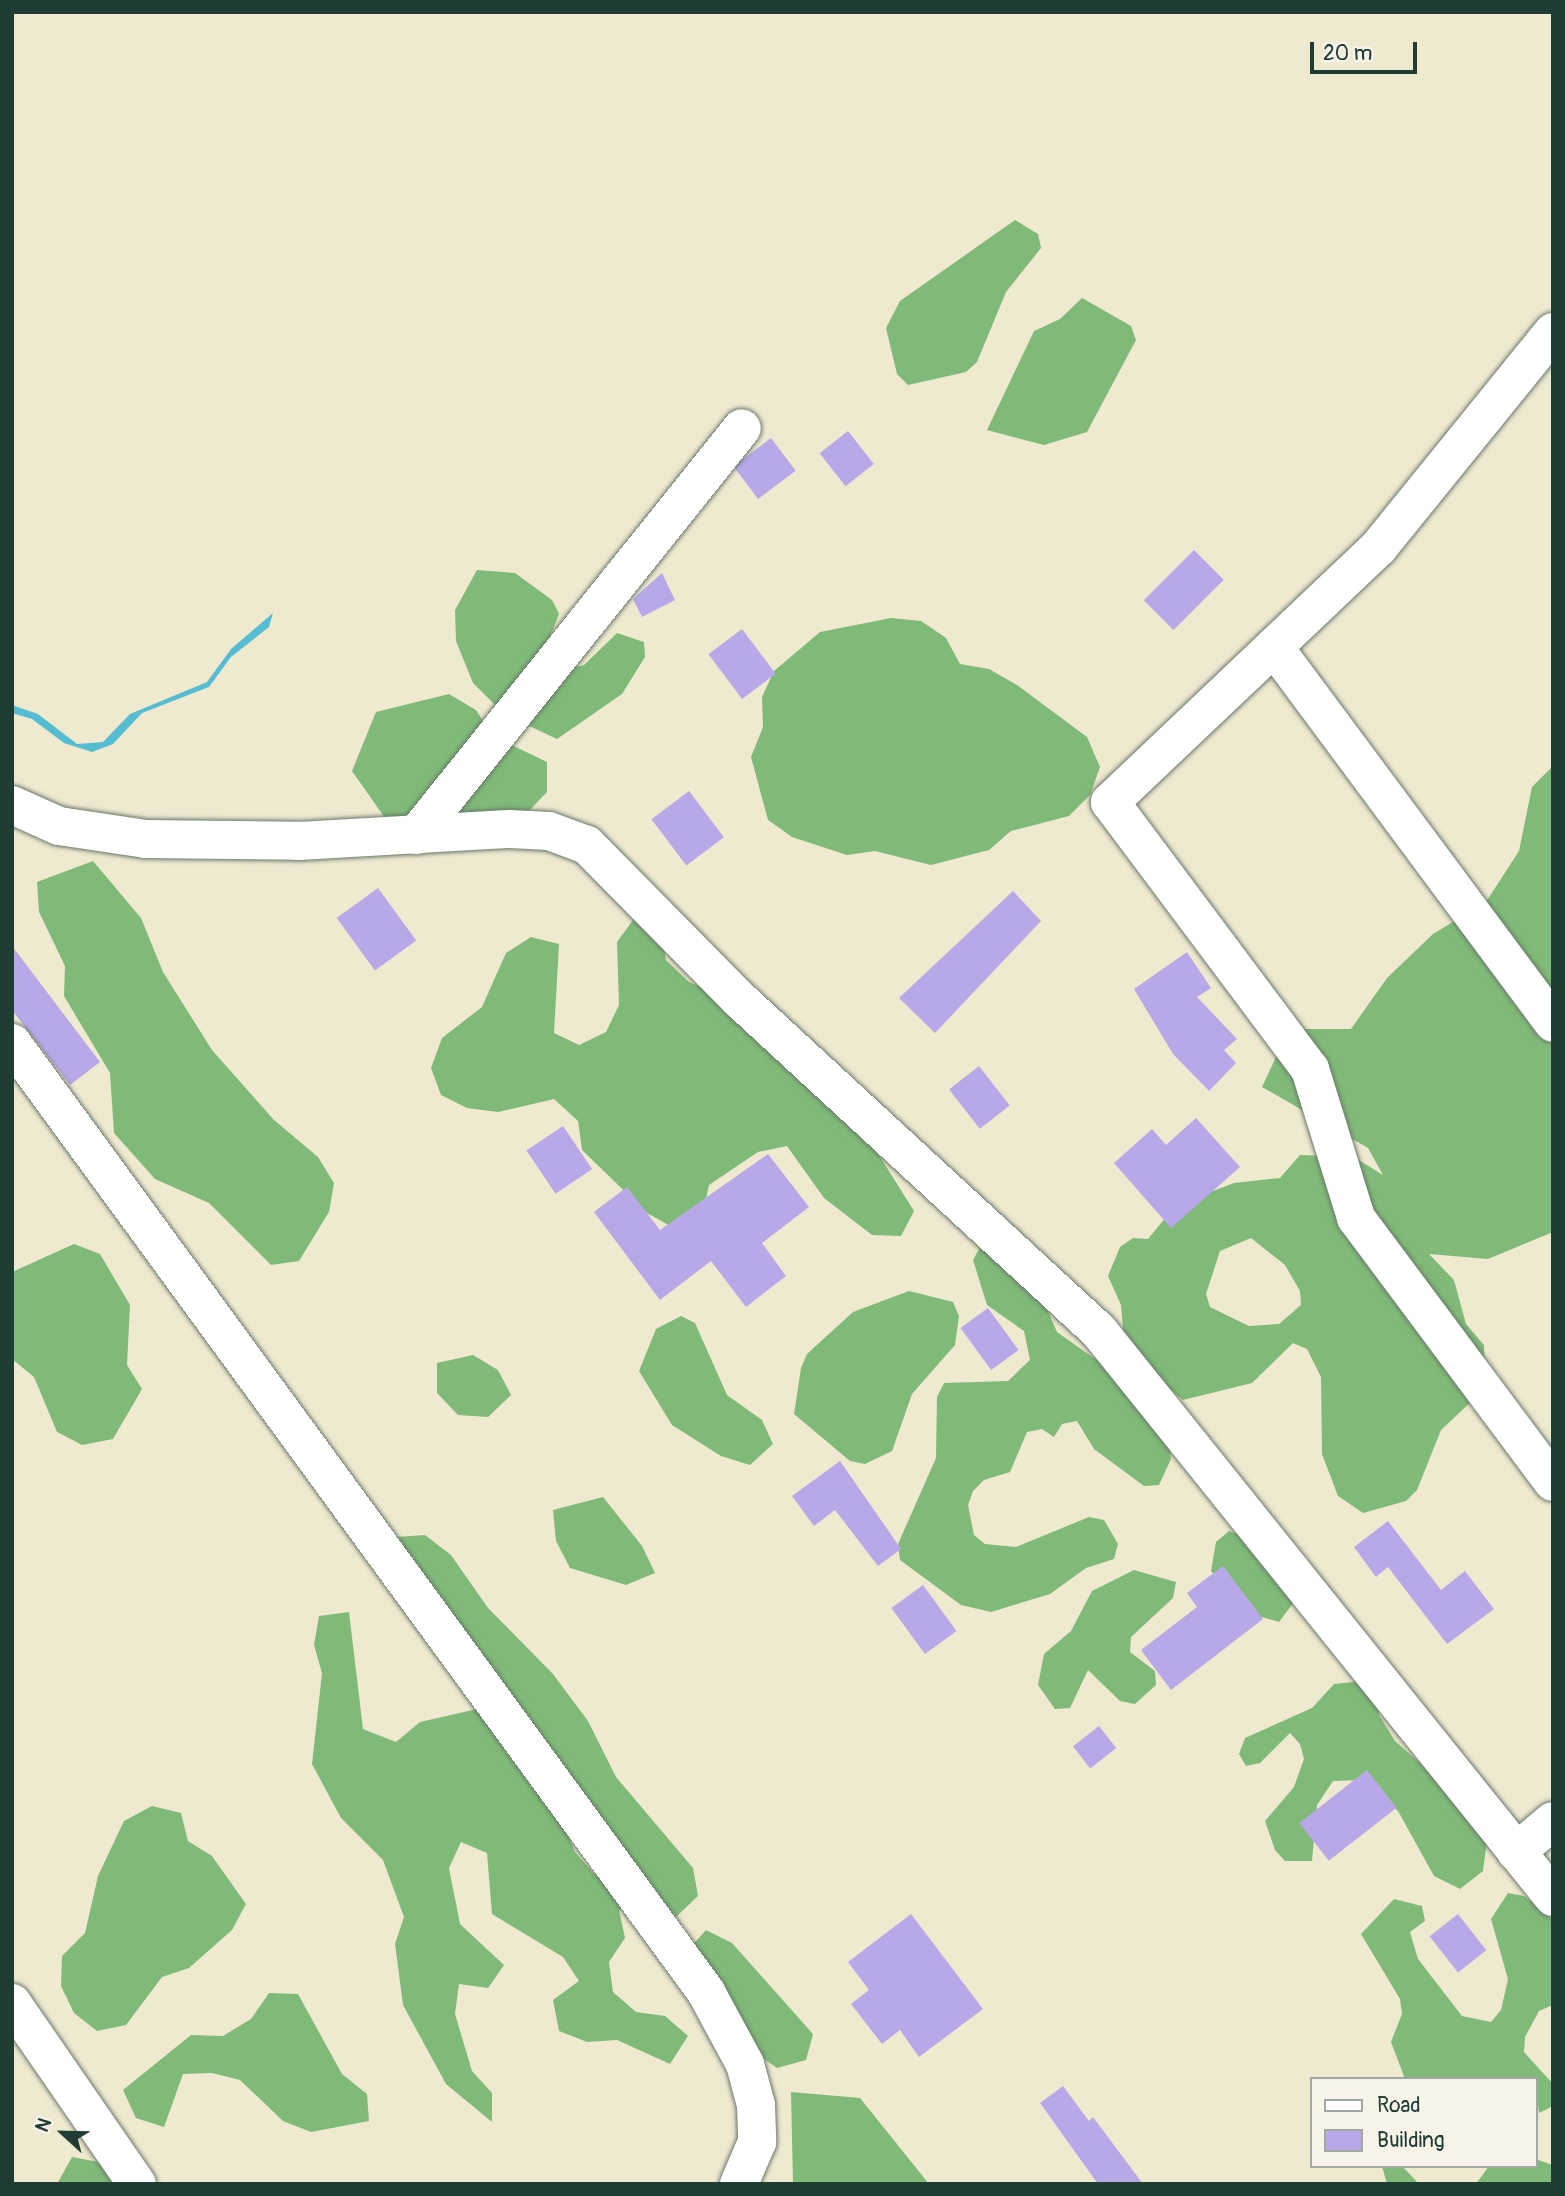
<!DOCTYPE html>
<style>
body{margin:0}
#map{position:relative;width:1565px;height:2196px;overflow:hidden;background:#efe9d0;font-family:Pangolin,sans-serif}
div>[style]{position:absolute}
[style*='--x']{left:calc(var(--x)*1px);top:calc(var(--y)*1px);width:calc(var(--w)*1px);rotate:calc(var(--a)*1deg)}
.forest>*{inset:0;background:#80ba78}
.water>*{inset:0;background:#55bcd2}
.building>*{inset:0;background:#b9a8e7;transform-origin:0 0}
.roads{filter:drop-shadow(0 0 2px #68796b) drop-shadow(0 0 2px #68796b)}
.minor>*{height:38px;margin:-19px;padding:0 19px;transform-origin:19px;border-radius:19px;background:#fff}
span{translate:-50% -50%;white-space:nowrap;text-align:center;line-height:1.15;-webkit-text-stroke:6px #f7f3e8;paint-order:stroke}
.frame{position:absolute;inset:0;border:14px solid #1f3d34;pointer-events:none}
.legend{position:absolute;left:1310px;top:2077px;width:228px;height:91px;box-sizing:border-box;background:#f7f3e8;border:2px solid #a1aaa0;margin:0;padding:9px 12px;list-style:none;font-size:21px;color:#1f3d34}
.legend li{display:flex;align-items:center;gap:14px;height:35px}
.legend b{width:35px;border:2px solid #a1aaa0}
.north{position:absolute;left:28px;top:2098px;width:70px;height:70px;-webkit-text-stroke:5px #f7f3e8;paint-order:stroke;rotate:292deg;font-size:19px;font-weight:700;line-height:28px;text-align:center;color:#1f3d34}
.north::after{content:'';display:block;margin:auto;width:24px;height:32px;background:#1f3d34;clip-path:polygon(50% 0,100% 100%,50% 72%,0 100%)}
.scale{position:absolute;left:1310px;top:42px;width:107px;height:32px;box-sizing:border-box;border:4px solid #1f3d34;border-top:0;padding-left:9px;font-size:21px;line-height:24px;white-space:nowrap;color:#1f3d34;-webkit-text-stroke:5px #f7f3e8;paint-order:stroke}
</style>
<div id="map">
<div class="forest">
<div style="clip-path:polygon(1015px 220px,1038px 234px,1041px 248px,1006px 292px,977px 362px,966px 372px,908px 385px,897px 374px,886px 328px,900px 301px)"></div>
<div style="clip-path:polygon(1082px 298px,1131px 326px,1136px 340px,1087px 432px,1044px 445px,987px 430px,1034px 331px,1060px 319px)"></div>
<div style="clip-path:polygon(477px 570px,515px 573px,552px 600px,559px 614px,548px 642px,569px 669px,584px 665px,617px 633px,644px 642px,645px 657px,622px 694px,557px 739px,504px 714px,473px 683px,456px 641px,455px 610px)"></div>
<div style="clip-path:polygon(891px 618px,921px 621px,946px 638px,960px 664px,989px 669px,1017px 685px,1087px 737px,1100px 767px,1090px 795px,1069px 816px,1011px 831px,989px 850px,931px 865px,875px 851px,847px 855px,792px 837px,768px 820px,751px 757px,763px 727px,762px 697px,774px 671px,820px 632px)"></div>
<div style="clip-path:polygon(449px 694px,476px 710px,493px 736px,547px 762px,547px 792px,527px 813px,385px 818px,352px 771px,376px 712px)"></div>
<div style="clip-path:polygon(evenodd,1553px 766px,1553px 1232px,1488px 1259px,1429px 1254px,1454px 1280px,1466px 1324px,1484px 1345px,1485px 1375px,1473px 1400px,1441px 1430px,1417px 1490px,1406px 1501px,1363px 1513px,1338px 1496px,1322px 1454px,1321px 1377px,1307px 1349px,1293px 1343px,1252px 1383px,1183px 1400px,1125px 1351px,1121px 1305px,1108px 1276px,1120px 1247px,1133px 1238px,1148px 1239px,1176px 1205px,1234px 1183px,1280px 1178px,1300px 1155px,1354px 1157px,1383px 1175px,1368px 1148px,1262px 1087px,1289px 1029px,1351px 1029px,1387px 978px,1433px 934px,1486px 902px,1519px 851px,1532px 787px,1553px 766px,1251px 1238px,1285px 1265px,1300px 1291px,1301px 1305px,1279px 1324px,1249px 1326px,1210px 1307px,1206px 1294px,1220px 1251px,1251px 1238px)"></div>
<div style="clip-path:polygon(93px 861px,141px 918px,163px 972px,212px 1050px,274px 1120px,318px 1157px,334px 1183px,329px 1212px,299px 1261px,271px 1265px,209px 1203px,155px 1179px,114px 1133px,110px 1073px,64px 996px,65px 966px,39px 912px,37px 882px)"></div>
<div style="clip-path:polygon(636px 916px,661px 931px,666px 960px,689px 982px,715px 993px,850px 1109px,914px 1211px,901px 1236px,872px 1235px,824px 1198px,787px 1146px,758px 1152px,709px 1185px,697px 1241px,647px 1213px,582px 1150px,578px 1121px,554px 1099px,498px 1112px,467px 1108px,441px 1095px,431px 1068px,442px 1038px,482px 1007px,506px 953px,531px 937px,559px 944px,554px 1033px,579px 1045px,606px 1032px,619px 1005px,617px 942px)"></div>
<div style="clip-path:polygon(74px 1244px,100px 1254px,130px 1305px,127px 1365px,142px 1389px,113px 1439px,82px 1445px,57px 1432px,34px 1377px,12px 1359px,12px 1272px)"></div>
<div style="clip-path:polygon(982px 1244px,1045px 1304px,1057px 1332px,1105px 1366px,1168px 1428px,1171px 1459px,1159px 1485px,1144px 1486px,1094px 1449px,1077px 1421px,1062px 1424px,1054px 1437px,1042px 1429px,1027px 1432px,1010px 1472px,984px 1480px,973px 1491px,968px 1505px,974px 1535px,985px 1544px,1016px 1547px,1089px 1517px,1104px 1520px,1118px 1544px,1114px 1559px,1086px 1568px,1050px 1594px,991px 1612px,961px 1605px,900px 1560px,898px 1544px,936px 1458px,937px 1397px,944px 1383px,1008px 1381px,1030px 1360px,1024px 1331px,987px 1305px,973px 1260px)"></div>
<div style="clip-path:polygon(909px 1291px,953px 1302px,959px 1316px,955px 1345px,912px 1394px,892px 1451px,865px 1464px,850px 1461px,794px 1414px,801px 1368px,807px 1354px,853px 1312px)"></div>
<div style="clip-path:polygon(681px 1316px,695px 1323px,727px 1395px,762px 1420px,773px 1444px,750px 1465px,721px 1456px,672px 1425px,639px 1371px,656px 1329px)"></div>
<div style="clip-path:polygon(473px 1355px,498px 1370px,511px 1395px,488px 1417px,458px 1415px,437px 1393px,437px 1363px)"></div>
<div style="clip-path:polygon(603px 1497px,642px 1546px,655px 1573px,626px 1585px,570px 1568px,556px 1541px,553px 1510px)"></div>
<div style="clip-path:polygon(1229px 1531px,1257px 1541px,1297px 1598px,1279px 1622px,1252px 1614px,1211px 1571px,1216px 1542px)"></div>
<div style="clip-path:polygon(425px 1535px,451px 1555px,488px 1608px,553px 1674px,588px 1721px,616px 1777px,693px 1868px,698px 1896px,677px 1916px,619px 1910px,625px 1938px,609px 1962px,613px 1992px,636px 2012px,665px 2016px,688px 2036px,670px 2064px,617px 2040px,587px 2042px,559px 2031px,553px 2000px,579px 1981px,563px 1957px,492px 1914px,487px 1853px,461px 1842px,449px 1868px,460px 1924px,504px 1965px,488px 1988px,459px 1984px,455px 2014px,472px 2071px,492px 2093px,492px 2122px,446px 2084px,403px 2005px,395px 1944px,404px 1917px,383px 1860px,341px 1818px,312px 1764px,322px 1673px,314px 1645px,319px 1616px,349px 1612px,363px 1729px,396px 1742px,420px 1722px,477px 1709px,553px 1799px,575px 1852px,595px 1875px,623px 1871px,396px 1537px)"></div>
<div style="clip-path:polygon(1134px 1570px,1176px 1582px,1173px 1598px,1131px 1637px,1130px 1652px,1155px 1671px,1156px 1685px,1135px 1704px,1120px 1701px,1088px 1670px,1070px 1708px,1055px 1709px,1038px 1685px,1044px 1654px,1071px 1631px,1092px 1591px)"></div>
<div style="clip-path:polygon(1363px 1681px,1378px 1686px,1379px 1715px,1395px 1741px,1440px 1781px,1487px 1841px,1483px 1871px,1460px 1889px,1434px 1876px,1398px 1811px,1363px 1780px,1333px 1781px,1317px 1805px,1312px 1861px,1285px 1861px,1275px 1850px,1265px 1821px,1294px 1787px,1304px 1759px,1300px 1744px,1290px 1733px,1260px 1763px,1246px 1766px,1239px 1754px,1245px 1738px,1312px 1708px,1334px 1684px)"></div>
<div style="clip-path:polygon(152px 1806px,181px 1813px,188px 1841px,212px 1856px,246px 1904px,232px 1930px,189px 1968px,162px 1977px,126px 2025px,97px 2031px,74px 2013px,61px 1986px,62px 1956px,85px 1933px,98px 1876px,124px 1821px)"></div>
<div style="clip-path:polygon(1508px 1893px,1524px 1896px,1553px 1920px,1553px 2005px,1539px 2011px,1525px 2037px,1524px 2052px,1553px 2084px,1553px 2106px,1539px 2113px,1535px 2079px,1405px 2079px,1391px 2042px,1402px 2014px,1400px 1999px,1361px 1934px,1394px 1899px,1422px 1906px,1425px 1921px,1410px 1932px,1418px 1959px,1462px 2016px,1491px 2022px,1501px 2010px,1508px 1979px,1491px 1919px)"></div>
<div style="clip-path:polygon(706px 1930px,732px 1943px,813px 2034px,806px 2060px,777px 2068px,753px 2051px,689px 1949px)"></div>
<div style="clip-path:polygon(269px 1993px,298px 1994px,342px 2074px,367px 2094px,369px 2121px,311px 2132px,283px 2121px,240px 2080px,212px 2073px,183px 2074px,164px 2127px,136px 2118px,123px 2090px,191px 2035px,223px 2036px,251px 2019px)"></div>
<div style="clip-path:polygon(791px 2092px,860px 2098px,929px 2184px,793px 2184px)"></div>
<div style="clip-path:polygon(72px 2157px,130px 2168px,159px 2184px,57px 2184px)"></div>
<div style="clip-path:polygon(1535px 2159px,1553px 2165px,1553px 2184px,1476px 2184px,1489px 2166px,1535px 2166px)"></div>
<div style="clip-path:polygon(1382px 2166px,1402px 2166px,1419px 2184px,1387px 2184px)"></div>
</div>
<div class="water">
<div style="clip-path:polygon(273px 613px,269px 627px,231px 657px,209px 687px,142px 713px,113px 744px,92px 752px,64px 743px,32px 719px,12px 713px,12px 705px,38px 714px,77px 744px,103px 742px,130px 714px,207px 682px,231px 649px)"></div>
</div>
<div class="building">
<div style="left:848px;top:431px;width:42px;height:36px;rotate:52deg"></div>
<div style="left:771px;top:438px;width:41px;height:47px;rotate:53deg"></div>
<div style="left:1194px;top:550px;width:42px;height:71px;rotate:45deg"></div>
<div style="clip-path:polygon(662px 573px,675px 600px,642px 617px,633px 599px)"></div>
<div style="left:742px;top:629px;width:56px;height:42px;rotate:53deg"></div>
<div style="left:689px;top:791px;width:58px;height:47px;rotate:53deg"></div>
<div style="left:378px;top:888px;width:65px;height:51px;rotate:54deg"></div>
<div style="clip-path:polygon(1013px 891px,1041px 921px,935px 1033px,899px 998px)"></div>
<div style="clip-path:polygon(12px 946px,100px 1062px,70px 1085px,12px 1010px)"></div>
<div style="clip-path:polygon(1187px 952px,1211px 988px,1197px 997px,1237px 1039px,1224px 1050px,1236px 1063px,1209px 1091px,1173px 1054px,1134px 989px)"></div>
<div style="left:979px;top:1066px;width:50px;height:38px;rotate:52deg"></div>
<div style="clip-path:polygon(1196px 1118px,1240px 1167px,1171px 1228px,1114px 1163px,1152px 1129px,1166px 1145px)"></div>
<div style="left:563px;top:1126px;width:52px;height:44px;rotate:56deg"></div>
<div style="clip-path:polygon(768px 1154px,809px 1207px,762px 1243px,786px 1276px,746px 1307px,711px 1261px,660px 1300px,594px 1212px,627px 1187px,660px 1230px)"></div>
<div style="left:988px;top:1308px;width:52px;height:34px;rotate:54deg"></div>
<div style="clip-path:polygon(840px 1461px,901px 1549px,878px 1566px,835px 1510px,814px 1526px,792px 1496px)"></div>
<div style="clip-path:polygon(1388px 1521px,1441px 1590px,1465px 1571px,1494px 1609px,1447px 1644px,1388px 1567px,1376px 1577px,1354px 1547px)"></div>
<div style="clip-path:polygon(1223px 1566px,1263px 1619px,1171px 1690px,1141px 1650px,1197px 1607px,1187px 1593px)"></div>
<div style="left:923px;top:1585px;width:57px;height:39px;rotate:54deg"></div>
<div style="left:1099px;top:1726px;width:28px;height:33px;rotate:52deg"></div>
<div style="left:1367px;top:1770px;width:48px;height:86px;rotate:52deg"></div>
<div style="clip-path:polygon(911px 1914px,983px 2009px,919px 2057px,900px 2030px,882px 2044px,851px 2004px,869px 1990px,848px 1962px)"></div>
<div style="left:1458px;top:1914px;width:46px;height:36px;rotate:52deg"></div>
<div style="clip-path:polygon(1063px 2086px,1089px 2121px,1093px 2117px,1143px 2184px,1098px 2184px,1040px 2103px)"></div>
</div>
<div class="roads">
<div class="minor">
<div style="--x:1553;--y:332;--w:277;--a:129"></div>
<div style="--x:1379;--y:547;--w:371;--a:136.5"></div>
<div style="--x:1110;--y:802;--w:334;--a:53.2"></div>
<div style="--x:1310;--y:1069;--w:156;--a:72.8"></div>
<div style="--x:1356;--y:1218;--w:329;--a:53.3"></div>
<div style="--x:1274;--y:647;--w:468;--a:53.4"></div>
<div style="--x:12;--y:805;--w:51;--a:24.1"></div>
<div style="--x:59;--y:826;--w:88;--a:8.5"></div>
<div style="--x:146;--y:839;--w:153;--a:0.7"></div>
<div style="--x:299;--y:841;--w:211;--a:-3.3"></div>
<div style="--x:510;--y:829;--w:39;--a:3"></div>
<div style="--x:549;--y:831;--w:40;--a:20.2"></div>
<div style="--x:587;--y:845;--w:218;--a:45.4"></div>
<div style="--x:740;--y:1000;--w:487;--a:42.7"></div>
<div style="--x:1098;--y:1330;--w:727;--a:51.25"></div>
<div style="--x:416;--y:835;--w:521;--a:-51.31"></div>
<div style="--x:12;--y:1043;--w:1176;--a:53.82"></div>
<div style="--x:706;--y:1992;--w:82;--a:61.6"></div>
<div style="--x:745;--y:2064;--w:42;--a:75"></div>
<div style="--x:756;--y:2105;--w:37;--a:88"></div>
<div style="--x:757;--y:2142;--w:46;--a:113.2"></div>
<div style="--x:1516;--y:1852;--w:48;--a:-40"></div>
<div style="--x:12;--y:2003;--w:220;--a:55.4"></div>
</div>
</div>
<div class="frame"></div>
<ul class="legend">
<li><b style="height:9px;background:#fff"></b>Road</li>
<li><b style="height:19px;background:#b9a8e7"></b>Building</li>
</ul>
<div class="north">N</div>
<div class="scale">20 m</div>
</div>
